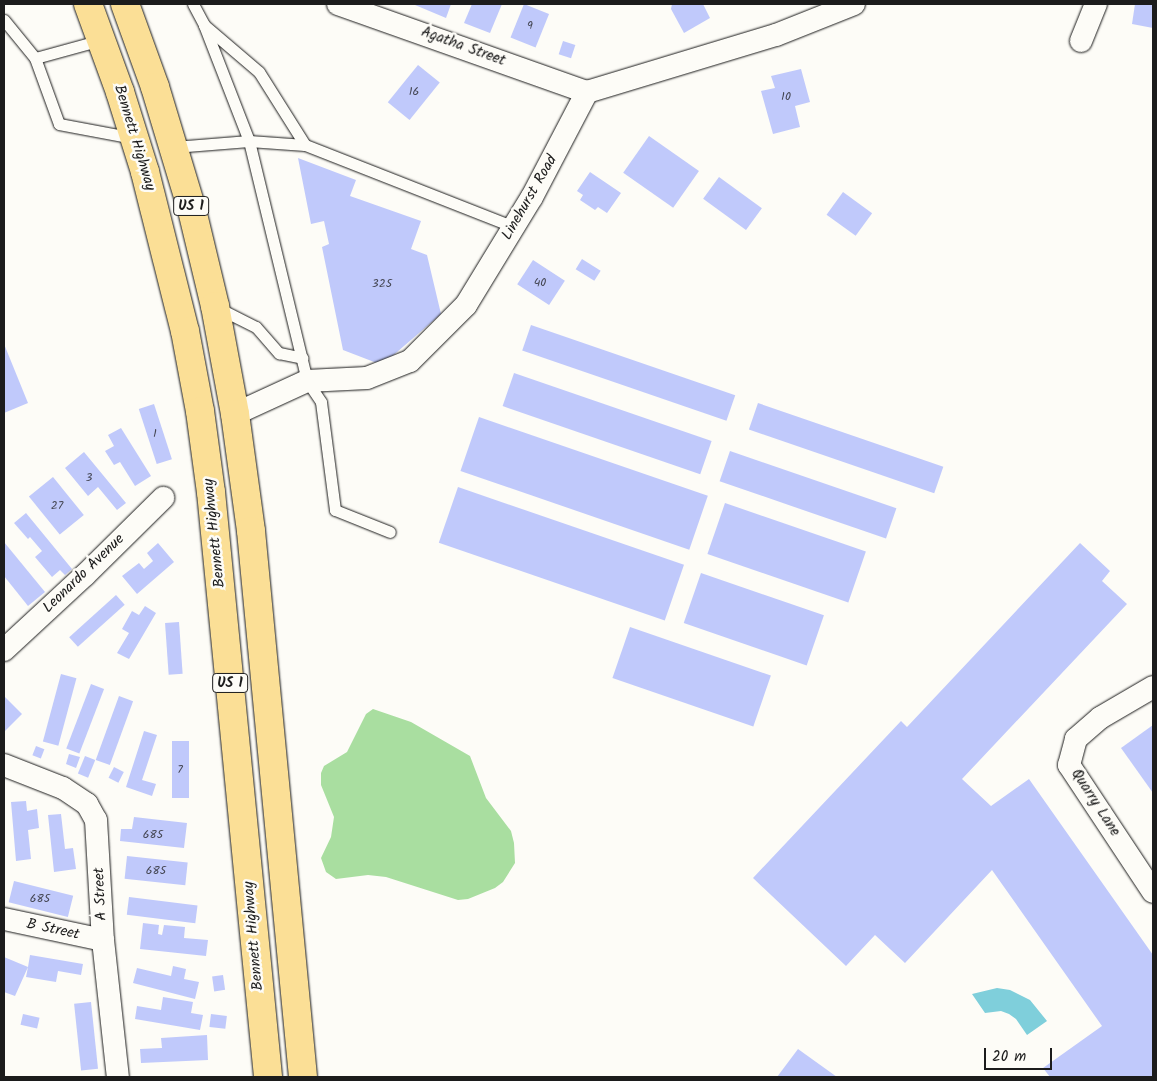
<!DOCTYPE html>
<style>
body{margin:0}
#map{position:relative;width:1157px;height:1081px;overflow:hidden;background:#fdfcf7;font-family:Kalam,sans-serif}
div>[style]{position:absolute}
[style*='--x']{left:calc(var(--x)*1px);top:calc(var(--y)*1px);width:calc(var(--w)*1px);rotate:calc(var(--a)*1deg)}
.green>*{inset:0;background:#a9dea0}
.water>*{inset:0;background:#7fcfdb}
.building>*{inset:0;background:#c0c9fb;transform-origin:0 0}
.roads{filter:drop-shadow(0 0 1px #1c1c1c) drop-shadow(0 0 1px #1c1c1c)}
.service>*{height:11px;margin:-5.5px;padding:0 5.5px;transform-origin:5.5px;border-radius:5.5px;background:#fdfcf7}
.minor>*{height:22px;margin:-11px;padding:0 11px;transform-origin:11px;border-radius:11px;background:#fdfcf7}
.trunk>*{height:28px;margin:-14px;padding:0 14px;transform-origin:14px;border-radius:14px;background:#fbdf96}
.motorway>*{height:28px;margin:-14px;padding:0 14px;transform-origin:14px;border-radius:14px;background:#fbdf96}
span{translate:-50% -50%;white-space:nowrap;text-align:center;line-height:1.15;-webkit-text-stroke:5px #fdfcf7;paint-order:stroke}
.number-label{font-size:12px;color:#454754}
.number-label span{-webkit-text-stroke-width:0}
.shield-label span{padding:1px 4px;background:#fdfcf7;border:1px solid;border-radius:4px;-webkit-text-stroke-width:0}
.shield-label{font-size:14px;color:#1c1c1c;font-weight:700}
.street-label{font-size:15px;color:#1c1c1c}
.frame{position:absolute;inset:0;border:5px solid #1c1c1c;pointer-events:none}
.scale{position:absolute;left:984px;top:1048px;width:68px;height:22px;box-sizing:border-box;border:2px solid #1c1c1c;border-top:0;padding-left:6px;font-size:15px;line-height:18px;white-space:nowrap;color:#1c1c1c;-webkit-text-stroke:4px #fdfcf7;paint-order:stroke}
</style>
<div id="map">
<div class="green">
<div style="clip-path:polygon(373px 709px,411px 722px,470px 756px,486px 798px,511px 831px,514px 843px,515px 863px,503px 882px,495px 888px,468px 899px,458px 900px,386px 877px,368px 875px,336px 879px,326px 872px,321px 858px,331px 837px,334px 817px,321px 785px,321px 773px,324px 766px,347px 752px,366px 714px)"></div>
</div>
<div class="water">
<div style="clip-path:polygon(997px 988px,1010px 990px,1030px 1000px,1047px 1021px,1027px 1035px,1016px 1019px,1009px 1014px,1001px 1011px,985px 1013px,972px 994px)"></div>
</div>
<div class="building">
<div style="clip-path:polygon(415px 4px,451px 4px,446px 18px,415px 5px)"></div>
<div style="clip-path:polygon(472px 4px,502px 4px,490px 33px,464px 23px)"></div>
<div style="left:524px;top:4px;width:27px;height:36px;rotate:22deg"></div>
<div style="clip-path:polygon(672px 4px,703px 4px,710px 18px,684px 33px,671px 9px)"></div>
<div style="clip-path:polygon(1135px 4px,1153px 4px,1153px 28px,1132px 24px)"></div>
<div style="left:563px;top:41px;width:13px;height:14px;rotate:18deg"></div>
<div style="left:418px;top:65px;width:28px;height:48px;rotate:39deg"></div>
<div style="clip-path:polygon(801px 69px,810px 102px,795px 106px,800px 127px,773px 134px,761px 91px,775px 88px,771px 76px)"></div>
<div style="left:649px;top:136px;width:61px;height:45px;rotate:35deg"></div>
<div style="clip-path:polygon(298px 158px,356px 180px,350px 196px,421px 221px,411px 249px,427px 255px,441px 314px,382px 365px,343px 350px,322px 247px,329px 244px,324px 221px,311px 224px)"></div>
<div style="clip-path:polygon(590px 172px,621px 193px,607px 213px,598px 207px,595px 210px,580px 200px,583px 195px,577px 191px)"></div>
<div style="left:719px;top:177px;width:53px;height:27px;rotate:36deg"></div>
<div style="left:843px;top:192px;width:36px;height:28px;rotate:36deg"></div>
<div style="left:582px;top:259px;width:22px;height:12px;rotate:32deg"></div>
<div style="left:533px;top:260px;width:38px;height:29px;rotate:33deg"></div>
<div style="left:531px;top:325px;width:216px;height:27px;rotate:19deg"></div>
<div style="clip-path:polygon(4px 344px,28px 403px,4px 413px)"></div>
<div style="left:514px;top:373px;width:209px;height:35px;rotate:19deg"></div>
<div style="left:758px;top:403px;width:196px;height:28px;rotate:19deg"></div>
<div style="left:154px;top:404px;width:58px;height:16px;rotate:72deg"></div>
<div style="left:479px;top:417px;width:242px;height:57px;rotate:19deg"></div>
<div style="clip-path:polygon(121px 428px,151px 476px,135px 486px,120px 462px,114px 465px,105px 451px,114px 446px,108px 435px)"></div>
<div style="left:730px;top:451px;width:176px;height:32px;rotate:19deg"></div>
<div style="clip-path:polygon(84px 452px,126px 503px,117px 510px,98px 487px,88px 496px,65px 468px)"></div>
<div style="left:53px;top:477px;width:49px;height:31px;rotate:51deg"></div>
<div style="left:458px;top:487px;width:239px;height:59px;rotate:19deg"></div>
<div style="left:725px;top:503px;width:149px;height:54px;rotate:19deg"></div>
<div style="clip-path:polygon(26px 513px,72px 569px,65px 575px,60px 570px,52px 577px,35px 557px,42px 551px,30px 537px,28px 539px,14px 523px)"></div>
<div style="clip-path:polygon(4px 542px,45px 592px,28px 606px,4px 576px)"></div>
<div style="clip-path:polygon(158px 543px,174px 562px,137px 594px,122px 576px,139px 563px,144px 569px,153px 561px,147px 553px)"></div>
<div style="clip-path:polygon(1080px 543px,1110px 571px,1102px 581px,1127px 604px,962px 779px,991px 806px,1029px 779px,1153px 955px,1153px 1077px,1050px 1077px,1043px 1068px,1102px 1026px,992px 870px,905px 963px,875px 935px,846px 966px,753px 878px,901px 721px,907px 727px)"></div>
<div style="left:701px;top:573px;width:130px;height:53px;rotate:19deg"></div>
<div style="left:116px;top:595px;width:13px;height:63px;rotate:48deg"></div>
<div style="clip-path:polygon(145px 606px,156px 613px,129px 659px,117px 653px,129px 633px,122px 629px,132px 611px,139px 615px)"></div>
<div style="left:179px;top:622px;width:52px;height:14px;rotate:86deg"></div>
<div style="left:630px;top:627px;width:149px;height:54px;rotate:19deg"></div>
<div style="left:61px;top:674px;width:16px;height:70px;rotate:15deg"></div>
<div style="left:91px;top:684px;width:14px;height:69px;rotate:21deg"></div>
<div style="clip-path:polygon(4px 696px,22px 714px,4px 732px)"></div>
<div style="left:119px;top:696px;width:15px;height:68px;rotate:20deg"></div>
<div style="clip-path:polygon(1153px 725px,1153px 793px,1121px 748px)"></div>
<div style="clip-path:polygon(144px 731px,157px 735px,142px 780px,156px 784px,152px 796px,126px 787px)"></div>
<div style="left:172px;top:741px;width:17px;height:57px"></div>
<div style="left:36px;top:746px;width:9px;height:10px;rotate:21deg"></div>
<div style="clip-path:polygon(69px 754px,80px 757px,76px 768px,66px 764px)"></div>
<div style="left:85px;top:756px;width:11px;height:19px;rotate:22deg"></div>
<div style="left:114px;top:767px;width:11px;height:12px;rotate:27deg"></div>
<div style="clip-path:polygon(26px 801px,27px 811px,37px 809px,39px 828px,28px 830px,31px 859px,16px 861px,11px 802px)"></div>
<div style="clip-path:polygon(61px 814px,65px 849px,73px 848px,76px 869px,54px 872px,48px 815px)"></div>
<div style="clip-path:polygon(134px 817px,187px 823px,184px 848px,120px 841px,121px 829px,132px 829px)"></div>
<div style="left:127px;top:856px;width:61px;height:23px;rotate:6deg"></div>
<div style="left:14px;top:881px;width:61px;height:22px;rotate:14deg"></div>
<div style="left:129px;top:897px;width:69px;height:18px;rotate:7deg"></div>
<div style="clip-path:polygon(143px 923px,159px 925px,158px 934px,162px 935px,164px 925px,185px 927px,184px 938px,208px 940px,206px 956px,140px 949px)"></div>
<div style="clip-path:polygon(30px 955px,83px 964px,81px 975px,58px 971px,56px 982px,26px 977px,28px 967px,15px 996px,4px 992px,4px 957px,28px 967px)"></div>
<div style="clip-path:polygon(173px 966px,186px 969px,184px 979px,199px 982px,195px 999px,133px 983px,137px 968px,171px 976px)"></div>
<div style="left:223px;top:975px;width:15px;height:11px;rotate:82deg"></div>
<div style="clip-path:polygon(163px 997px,193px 1002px,191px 1013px,203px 1015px,200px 1030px,135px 1019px,137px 1006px,161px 1010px)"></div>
<div style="left:91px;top:1002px;width:67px;height:17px;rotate:84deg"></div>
<div style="left:23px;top:1014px;width:17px;height:11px;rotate:13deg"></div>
<div style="left:211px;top:1014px;width:16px;height:13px;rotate:7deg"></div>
<div style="clip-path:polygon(207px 1035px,208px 1060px,141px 1063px,140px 1049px,162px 1048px,161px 1038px)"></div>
<div style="clip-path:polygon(798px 1049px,837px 1077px,777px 1077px)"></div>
</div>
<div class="roads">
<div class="service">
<div style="--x:193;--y:4;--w:24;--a:62"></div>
<div style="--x:204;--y:25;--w:72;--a:40.5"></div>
<div style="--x:259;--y:72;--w:86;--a:57.8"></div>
<div style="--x:4;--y:20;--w:49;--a:50.8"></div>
<div style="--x:204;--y:25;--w:124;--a:68.8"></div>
<div style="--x:249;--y:141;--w:56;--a:4.1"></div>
<div style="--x:305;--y:145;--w:225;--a:21.4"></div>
<div style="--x:101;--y:40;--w:68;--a:164.7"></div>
<div style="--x:35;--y:58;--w:70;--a:70"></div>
<div style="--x:59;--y:124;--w:76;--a:10.6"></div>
<div style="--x:174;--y:147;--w:75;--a:-4.6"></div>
<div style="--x:249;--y:141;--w:247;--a:76.4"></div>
<div style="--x:307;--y:381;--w:25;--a:56"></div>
<div style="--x:321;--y:402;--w:109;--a:82.6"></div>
<div style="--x:335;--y:510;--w:59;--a:21.8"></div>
<div style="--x:218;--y:308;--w:42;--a:26.6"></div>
<div style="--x:256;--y:327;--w:35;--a:49"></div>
<div style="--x:279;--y:353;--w:24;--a:12"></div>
</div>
<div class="minor">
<div style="--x:338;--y:4;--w:264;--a:19.5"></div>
<div style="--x:1081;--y:41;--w:40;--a:-68"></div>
<div style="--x:235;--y:414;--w:79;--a:-24.6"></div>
<div style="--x:307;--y:381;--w:60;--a:-2.9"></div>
<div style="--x:367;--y:378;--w:46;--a:-21.6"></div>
<div style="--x:410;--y:361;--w:79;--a:-45"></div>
<div style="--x:466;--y:305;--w:127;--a:-58.6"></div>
<div style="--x:532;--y:197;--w:119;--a:-62.4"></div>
<div style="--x:587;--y:92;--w:197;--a:-16.8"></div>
<div style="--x:776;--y:35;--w:84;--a:-21.7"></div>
<div style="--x:4;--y:650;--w:110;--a:-42.8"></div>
<div style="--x:85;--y:575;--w:110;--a:-44.6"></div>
<div style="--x:1153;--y:687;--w:61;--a:149.7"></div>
<div style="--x:1100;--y:718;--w:32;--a:139"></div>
<div style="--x:1076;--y:739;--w:27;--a:105"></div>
<div style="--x:1069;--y:765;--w:152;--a:56.5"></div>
<div style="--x:4;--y:765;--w:63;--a:21.3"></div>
<div style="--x:63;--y:788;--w:29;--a:34"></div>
<div style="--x:87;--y:804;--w:18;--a:61"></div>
<div style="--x:96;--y:820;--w:120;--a:86.7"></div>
<div style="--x:103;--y:940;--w:138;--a:83.8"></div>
<div style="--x:4;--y:919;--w:101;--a:12"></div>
</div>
<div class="trunk">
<div style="--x:88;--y:4;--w:94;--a:70"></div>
<div style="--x:120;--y:92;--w:84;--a:72.6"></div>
<div style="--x:125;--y:4;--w:88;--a:70.1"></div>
<div style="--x:155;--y:87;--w:124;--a:73.2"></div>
<div style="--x:191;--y:206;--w:103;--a:76.5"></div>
<div style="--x:215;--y:306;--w:110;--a:79.5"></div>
</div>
<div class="motorway">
<div style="--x:145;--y:172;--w:164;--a:75.9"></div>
<div style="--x:185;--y:331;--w:81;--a:79.4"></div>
<div style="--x:200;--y:411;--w:82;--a:82.3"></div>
<div style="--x:211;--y:492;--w:588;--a:84.43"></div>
<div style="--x:235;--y:414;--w:118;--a:82.2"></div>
<div style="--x:251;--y:531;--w:548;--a:84.56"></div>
</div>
</div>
<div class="number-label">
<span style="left:530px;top:26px">9</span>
<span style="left:414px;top:92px">16</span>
<span style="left:786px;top:97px">10</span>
<span style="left:540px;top:283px">40</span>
<span style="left:382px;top:284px">325</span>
<span style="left:155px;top:434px">1</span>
<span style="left:89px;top:478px">3</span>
<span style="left:57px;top:506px">27</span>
<span style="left:180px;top:770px">7</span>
<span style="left:153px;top:835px">685</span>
<span style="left:156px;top:871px">685</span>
<span style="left:40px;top:899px">685</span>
</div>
<div class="shield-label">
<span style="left:191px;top:206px">US 1</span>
<span style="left:230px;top:683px">US 1</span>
</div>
<div class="street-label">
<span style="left:463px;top:47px;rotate:20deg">Agatha Street</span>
<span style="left:134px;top:138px;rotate:73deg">Bennett Highway</span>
<span style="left:530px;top:198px;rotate:-60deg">Linehurst Road</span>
<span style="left:215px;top:533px;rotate:-96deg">Bennett Highway</span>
<span style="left:84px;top:574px;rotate:-44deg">Leonardo Avenue</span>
<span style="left:1095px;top:803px;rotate:57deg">Quarry Lane</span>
<span style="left:101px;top:894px;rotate:-93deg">A Street</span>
<span style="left:53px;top:930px;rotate:12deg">B Street</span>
<span style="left:254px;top:936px;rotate:-95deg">Bennett Highway</span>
</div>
<div class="frame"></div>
<div class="scale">20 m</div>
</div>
